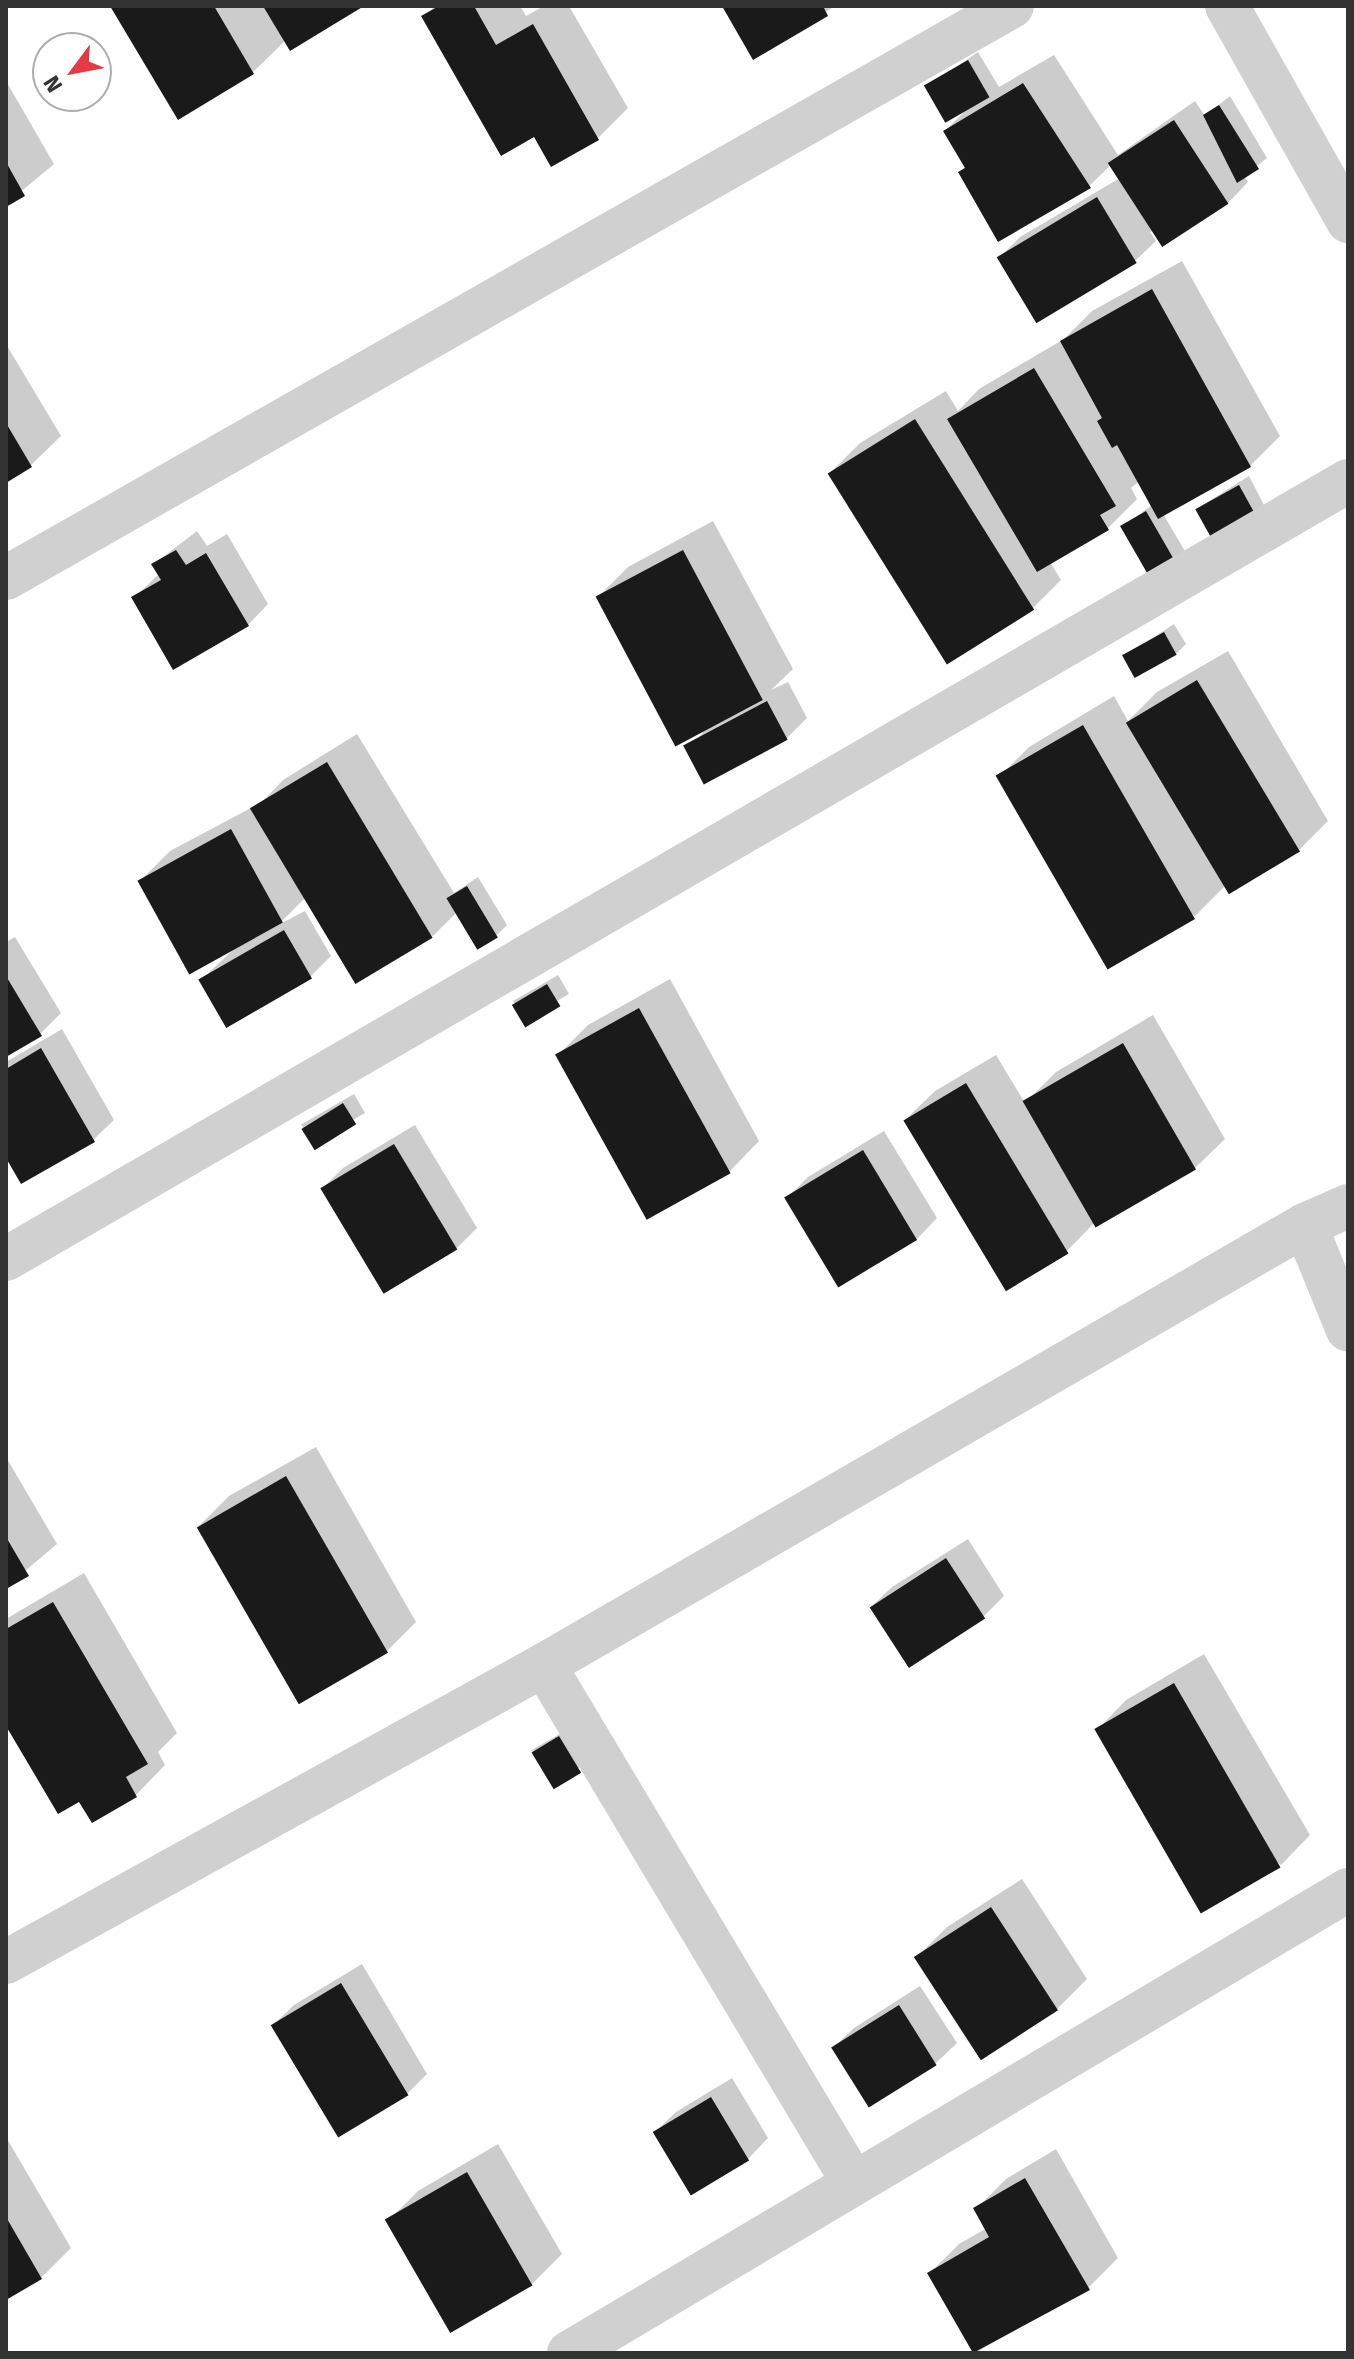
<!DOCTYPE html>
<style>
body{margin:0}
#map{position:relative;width:1354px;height:2359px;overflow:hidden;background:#fff;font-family:"Fira Sans",sans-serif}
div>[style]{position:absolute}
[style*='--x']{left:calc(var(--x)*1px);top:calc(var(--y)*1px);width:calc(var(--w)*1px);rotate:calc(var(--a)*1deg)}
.shadow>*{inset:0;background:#0003;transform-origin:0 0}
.building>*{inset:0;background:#1a1a1a;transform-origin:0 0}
.street>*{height:44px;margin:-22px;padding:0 22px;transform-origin:22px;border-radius:22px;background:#d0d0d0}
span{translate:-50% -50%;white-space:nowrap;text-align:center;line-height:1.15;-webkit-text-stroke:8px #fff;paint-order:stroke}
.frame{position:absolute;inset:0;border:8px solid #333;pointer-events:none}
.north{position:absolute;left:32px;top:32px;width:80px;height:80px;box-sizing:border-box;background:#fff;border:2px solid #adadad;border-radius:50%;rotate:238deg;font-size:22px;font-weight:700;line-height:32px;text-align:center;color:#333}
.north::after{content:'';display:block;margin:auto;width:28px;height:36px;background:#e63946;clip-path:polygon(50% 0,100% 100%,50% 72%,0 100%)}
</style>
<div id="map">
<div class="shadow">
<div style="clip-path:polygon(112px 6px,360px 6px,286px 40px,253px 72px,178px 117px)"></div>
<div style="clip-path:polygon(435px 6px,520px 6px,526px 16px,544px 6px,569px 6px,628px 108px,598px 138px,552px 164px,535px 134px,424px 17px)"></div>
<div style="clip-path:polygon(724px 6px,835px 6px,754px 57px)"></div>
<div style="clip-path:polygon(978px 52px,999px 87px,1054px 55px,1118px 155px,1195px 101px,1205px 116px,1230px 96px,1267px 158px,1244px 176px,1248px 182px,1228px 203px,1150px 232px,1156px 241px,1135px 261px,1000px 257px,1020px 237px,1120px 178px,1111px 165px,1089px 186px,960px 172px,966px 166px,945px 131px,966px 110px,927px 87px)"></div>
<div style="clip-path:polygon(6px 81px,54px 164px,6px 204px)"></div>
<div style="clip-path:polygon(1182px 261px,1280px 436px,1250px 466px,1163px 514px,1185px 551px,1175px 561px,1122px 527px,1152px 505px,1139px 481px,1131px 488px,1137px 499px,1107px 529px,1050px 562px,1061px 580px,1031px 610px,830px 473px,860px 443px,946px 391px,958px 411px,979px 389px,1064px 339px,1092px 311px)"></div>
<div style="clip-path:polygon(6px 344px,61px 436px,31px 465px,6px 480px)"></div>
<div style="clip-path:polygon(1249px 476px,1264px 505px,1254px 515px,1198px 508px)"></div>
<div style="clip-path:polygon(713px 521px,793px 669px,771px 690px,788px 682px,807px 718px,787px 738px,688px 748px,703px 733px,598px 597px,628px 567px)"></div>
<div style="clip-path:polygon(197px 531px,207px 546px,227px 534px,268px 604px,248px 625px,134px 598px,159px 574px,154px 564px)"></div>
<div style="clip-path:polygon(1174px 624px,1186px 644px,1176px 654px,1125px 656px)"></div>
<div style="clip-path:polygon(1228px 651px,1328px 821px,1298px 851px,1225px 886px,1195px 916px,999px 777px,1029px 747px,1114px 696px,1128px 721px,1157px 692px)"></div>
<div style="clip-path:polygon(357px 734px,454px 893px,478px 877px,507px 925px,497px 935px,457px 912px,433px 936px,306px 897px,278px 925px,305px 911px,331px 956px,311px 976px,200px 981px,236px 947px,140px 881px,170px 851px,262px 802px,283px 780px)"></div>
<div style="clip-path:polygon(15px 937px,61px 1013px,40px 1034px,6px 1055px,6px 942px)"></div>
<div style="left:558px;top:975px;width:22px;height:52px;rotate:60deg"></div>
<div style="clip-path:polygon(670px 979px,759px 1141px,730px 1171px,558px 1055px,588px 1025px)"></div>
<div style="clip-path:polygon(1153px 1015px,1225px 1139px,1195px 1168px,1096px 1221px,1066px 1252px,905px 1120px,935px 1091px,996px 1055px,1025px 1103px,1056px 1072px)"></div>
<div style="clip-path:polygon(62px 1029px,114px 1120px,93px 1140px,6px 1154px,6px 1062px)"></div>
<div style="left:354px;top:1094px;width:22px;height:61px;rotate:60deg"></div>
<div style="clip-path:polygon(415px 1125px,477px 1228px,456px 1249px,323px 1188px,343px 1168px)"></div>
<div style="clip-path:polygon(884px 1131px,937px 1218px,917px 1239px,787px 1198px,808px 1177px)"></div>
<div style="clip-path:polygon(316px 1447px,416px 1622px,386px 1652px,199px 1526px,229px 1496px)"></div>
<div style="clip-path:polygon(6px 1457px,57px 1544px,6px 1587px)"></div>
<div style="clip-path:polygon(968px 1539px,1004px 1596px,984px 1616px,871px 1607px,892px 1587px)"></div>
<div style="clip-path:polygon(84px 1573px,177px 1733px,158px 1752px,165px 1765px,136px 1795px,80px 1799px,6px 1722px,6px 1619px)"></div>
<div style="clip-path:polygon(1204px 1654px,1310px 1835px,1281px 1865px,1097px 1730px,1126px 1700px)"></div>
<div style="left:570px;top:1728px;width:39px;height:44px;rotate:60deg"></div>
<div style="clip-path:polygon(1022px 1879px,1087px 1979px,1057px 2009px,917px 1957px,947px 1927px)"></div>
<div style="clip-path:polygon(362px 1964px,427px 2074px,407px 2094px,338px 2134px,273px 2025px,294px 2005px)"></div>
<div style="clip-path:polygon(920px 1986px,957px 2043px,936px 2063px,869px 2106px,833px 2048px,854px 2028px)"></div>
<div style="clip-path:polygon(732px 2078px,768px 2138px,748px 2159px,655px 2132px,676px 2112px)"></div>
<div style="clip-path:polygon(6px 2137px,71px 2248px,41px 2278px,6px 2298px)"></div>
<div style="clip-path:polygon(498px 2144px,562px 2254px,532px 2284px,388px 2221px,418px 2191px)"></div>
<div style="clip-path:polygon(1056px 2149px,1118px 2258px,1088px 2288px,975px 2353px,929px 2274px,959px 2244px,987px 2228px,976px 2209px,1006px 2179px)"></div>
</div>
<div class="building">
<div style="clip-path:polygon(110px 6px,214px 6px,254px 74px,178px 120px)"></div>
<div style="clip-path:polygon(263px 6px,364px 6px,290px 51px)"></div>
<div style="clip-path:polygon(439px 6px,474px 6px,496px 45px,533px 24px,599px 140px,551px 167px,534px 137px,501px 156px,421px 16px)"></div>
<div style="clip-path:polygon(722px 6px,823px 6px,828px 16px,753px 60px)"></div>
<div style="left:968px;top:60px;width:43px;height:51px;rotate:60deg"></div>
<div style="clip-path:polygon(1023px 83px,1091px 188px,998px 242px,958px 172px,965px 168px,943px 131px)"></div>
<div style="clip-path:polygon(1219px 105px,1259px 169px,1237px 183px,1203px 115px)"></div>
<div style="left:1174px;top:120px;width:100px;height:79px;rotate:57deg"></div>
<div style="clip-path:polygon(6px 162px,25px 196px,6px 207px)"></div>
<div style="left:1097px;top:197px;width:77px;height:117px;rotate:59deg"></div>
<div style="clip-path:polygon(1152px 289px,1251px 467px,1158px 519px,1117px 445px,1112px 448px,1097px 421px,1102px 418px,1060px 341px)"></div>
<div style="clip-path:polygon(1034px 368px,1116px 506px,1100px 515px,1109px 530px,1037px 572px,947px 419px)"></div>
<div style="left:915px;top:419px;width:225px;height:103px;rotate:58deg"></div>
<div style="clip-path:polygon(6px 423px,32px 467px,6px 483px)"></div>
<div style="left:1239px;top:485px;width:35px;height:50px;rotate:61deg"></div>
<div style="left:1146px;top:511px;width:60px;height:30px;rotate:60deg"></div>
<div style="clip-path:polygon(176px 550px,186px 565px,206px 553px,249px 626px,173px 670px,131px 597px,161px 580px,151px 564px)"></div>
<div style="left:683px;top:550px;width:170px;height:99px;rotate:62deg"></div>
<div style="left:1164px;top:632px;width:26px;height:48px;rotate:61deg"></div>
<div style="left:1197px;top:680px;width:200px;height:83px;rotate:59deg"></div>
<div style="left:767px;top:701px;width:44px;height:95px;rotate:62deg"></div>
<div style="left:1083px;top:725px;width:224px;height:101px;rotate:60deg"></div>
<div style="left:327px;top:762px;width:205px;height:90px;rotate:59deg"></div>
<div style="left:231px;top:829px;width:107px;height:107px;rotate:61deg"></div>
<div style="left:467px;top:886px;width:60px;height:24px;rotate:59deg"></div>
<div style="left:284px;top:930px;width:56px;height:99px;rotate:60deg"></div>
<div style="clip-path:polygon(6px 976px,42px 1036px,6px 1057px)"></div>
<div style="left:547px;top:984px;width:26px;height:41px;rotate:59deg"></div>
<div style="left:639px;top:1008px;width:189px;height:96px;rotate:61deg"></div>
<div style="left:1123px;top:1043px;width:146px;height:116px;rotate:60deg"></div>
<div style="clip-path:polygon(41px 1048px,95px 1142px,21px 1184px,6px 1158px,6px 1069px)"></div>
<div style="left:966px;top:1083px;width:199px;height:73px;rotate:59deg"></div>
<div style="left:343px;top:1103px;width:25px;height:49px;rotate:58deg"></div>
<div style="left:394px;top:1144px;width:123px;height:86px;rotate:59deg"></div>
<div style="left:863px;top:1150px;width:105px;height:92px;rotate:59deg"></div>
<div style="left:286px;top:1476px;width:204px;height:103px;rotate:60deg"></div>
<div style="clip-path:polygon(6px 1537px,29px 1576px,6px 1589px)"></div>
<div style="left:946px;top:1558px;width:72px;height:91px;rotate:57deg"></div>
<div style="clip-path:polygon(53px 1602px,148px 1764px,126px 1777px,137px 1797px,92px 1823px,79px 1802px,58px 1814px,6px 1726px,6px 1629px)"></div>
<div style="left:1174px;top:1683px;width:213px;height:92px;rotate:60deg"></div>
<div style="left:559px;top:1736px;width:43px;height:32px;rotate:59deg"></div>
<div style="left:991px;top:1907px;width:123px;height:92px;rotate:57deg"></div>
<div style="left:341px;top:1983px;width:131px;height:82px;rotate:59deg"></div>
<div style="left:899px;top:2005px;width:71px;height:80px;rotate:58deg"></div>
<div style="left:711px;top:2097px;width:74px;height:68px;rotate:59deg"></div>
<div style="left:467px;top:2172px;width:131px;height:95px;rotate:60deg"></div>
<div style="clip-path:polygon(1025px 2178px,1090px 2290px,973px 2353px,927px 2273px,989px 2237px,973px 2208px)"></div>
<div style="clip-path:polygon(6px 2217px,42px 2279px,6px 2300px)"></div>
</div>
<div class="street">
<div style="--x:1227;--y:6;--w:247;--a:60.6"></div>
<div style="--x:6;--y:578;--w:1157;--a:-29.62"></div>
<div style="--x:1305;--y:1225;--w:113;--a:67.7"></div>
<div style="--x:6;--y:1259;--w:1551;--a:-30.1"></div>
<div style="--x:544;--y:1665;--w:602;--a:59.13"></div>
<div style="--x:6;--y:1962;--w:615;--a:-28.9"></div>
<div style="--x:544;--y:1665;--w:879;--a:-30.04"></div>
<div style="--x:1305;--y:1225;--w:47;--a:-23.8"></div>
<div style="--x:569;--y:2353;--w:906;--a:-30.73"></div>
</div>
<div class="frame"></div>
<div class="north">N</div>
</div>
